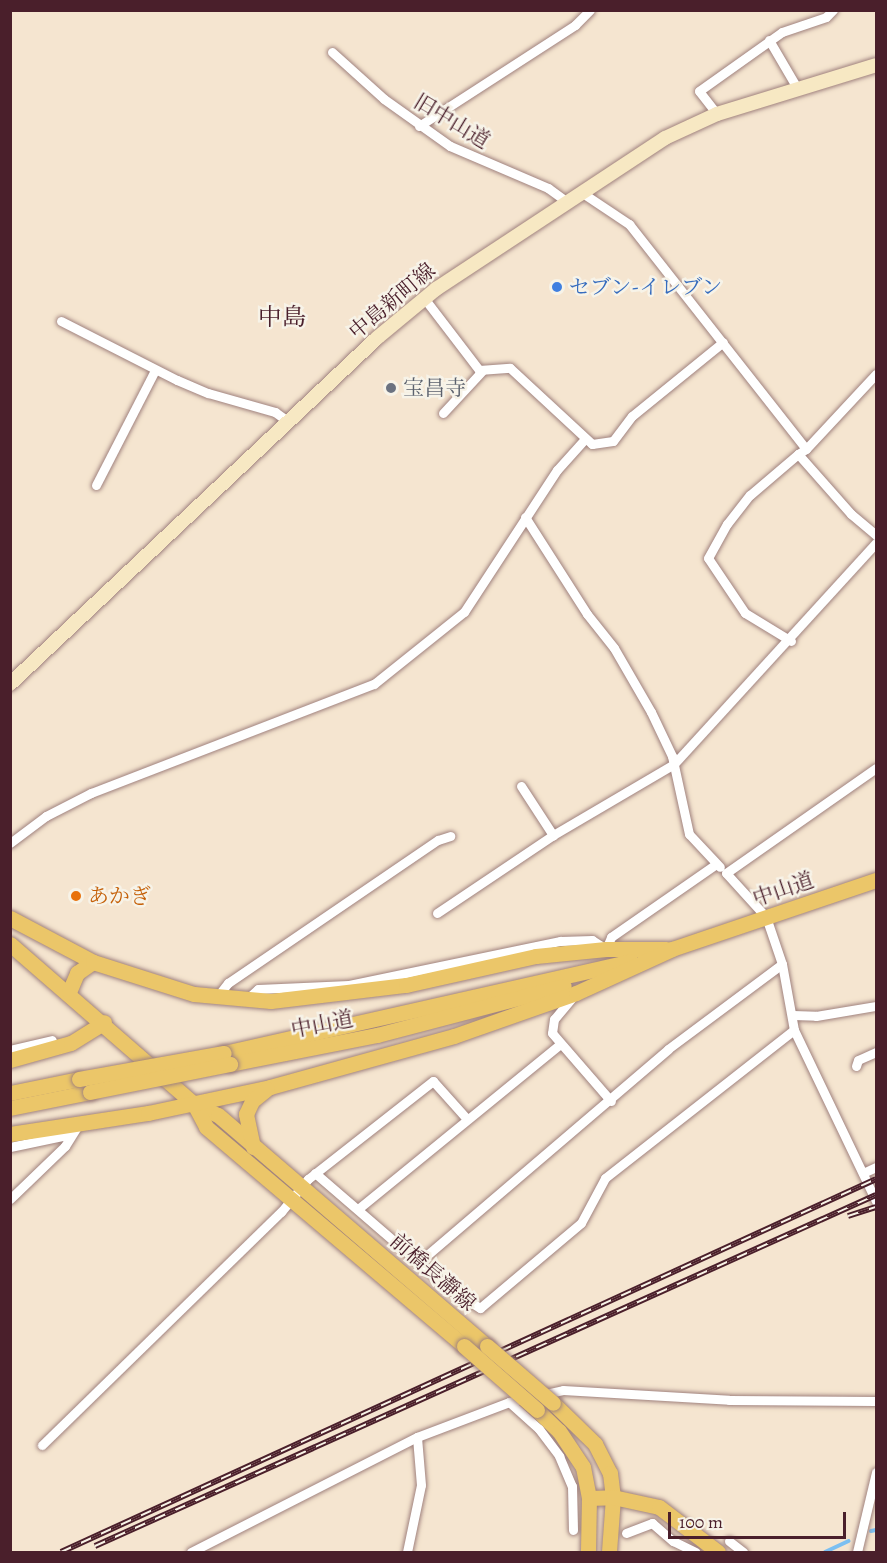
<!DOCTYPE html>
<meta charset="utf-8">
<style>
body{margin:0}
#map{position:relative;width:887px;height:1563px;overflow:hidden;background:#f5e5d0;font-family:Alegreya,"Noto Serif JP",serif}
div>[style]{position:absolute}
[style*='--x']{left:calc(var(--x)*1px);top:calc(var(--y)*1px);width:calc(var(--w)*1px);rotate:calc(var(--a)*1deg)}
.stream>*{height:4px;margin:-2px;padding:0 2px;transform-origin:2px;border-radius:2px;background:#7bbff1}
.roads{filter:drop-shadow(0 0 2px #a0827e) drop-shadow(0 0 2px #a0827e)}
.minor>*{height:9px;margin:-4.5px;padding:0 4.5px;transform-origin:4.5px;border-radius:4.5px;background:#fff}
.secondary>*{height:14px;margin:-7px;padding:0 7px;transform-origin:7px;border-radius:7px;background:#f7e8c3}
.primary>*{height:15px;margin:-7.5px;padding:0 7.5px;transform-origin:7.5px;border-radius:7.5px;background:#ebc669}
.trunk>*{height:15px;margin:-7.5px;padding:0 7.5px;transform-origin:7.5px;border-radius:7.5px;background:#ebc669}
.rail>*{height:6px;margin-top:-3px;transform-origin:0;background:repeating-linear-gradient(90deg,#f7f3e8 0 11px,#4a1f2b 0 22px);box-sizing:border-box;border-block:2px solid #4a1f2b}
.bridges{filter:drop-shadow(0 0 2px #a0827e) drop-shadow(0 0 2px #a0827e)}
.primary-bridge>*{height:15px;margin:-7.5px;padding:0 7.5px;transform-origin:7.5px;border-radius:7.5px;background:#ebc669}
.trunk-bridge>*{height:15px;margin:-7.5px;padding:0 7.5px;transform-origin:7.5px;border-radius:7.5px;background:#ebc669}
.dots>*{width:16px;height:16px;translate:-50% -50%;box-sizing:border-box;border:3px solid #f7f3e8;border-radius:50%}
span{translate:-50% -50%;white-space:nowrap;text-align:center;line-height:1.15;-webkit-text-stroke:5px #f7f3e8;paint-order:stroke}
.street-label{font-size:21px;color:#4a1f2b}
.shop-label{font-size:21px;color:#366cbe}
.left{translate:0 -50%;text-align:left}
.worship-label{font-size:21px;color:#5b616d}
.food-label{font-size:21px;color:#c56008}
.quarter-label{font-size:24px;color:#4a1f2b}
.frame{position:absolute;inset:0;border:12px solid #4a1f2b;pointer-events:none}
.scale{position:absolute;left:668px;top:1512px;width:178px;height:27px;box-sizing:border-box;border:3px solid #4a1f2b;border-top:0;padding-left:8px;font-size:18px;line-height:21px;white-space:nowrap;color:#4a1f2b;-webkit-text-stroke:4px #f7f3e8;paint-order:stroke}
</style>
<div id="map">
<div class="stream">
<div style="--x:871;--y:1531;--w:5;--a:-11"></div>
<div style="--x:825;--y:1552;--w:26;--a:-25"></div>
</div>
<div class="roads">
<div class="minor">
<div style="--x:769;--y:40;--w:56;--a:59.7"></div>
<div style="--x:332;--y:52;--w:70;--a:42.1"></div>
<div style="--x:384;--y:99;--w:81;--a:35.5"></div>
<div style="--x:450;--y:146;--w:107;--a:23.2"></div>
<div style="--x:548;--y:188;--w:24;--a:36"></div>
<div style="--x:717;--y:114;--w:29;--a:-128"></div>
<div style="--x:699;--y:91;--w:102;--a:-35.4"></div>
<div style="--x:782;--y:32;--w:46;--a:-18.8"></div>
<div style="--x:826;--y:17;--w:10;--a:-45"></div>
<div style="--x:419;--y:126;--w:186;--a:-32.9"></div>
<div style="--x:575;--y:25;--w:21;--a:-45"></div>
<div style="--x:581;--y:192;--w:58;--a:33.7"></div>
<div style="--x:629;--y:224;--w:286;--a:51.8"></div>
<div style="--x:806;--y:449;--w:9;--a:148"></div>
<div style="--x:798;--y:454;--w:80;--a:48.5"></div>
<div style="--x:851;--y:514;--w:33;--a:40"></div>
<div style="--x:424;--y:298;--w:91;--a:52.6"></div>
<div style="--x:479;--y:370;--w:31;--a:-4"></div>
<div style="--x:510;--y:368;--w:112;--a:42.8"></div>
<div style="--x:592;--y:444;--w:21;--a:-8"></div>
<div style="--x:613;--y:441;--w:31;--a:-53"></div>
<div style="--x:632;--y:416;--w:117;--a:-39.1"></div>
<div style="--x:61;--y:321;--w:130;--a:27"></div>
<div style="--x:177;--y:380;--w:34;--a:23"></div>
<div style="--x:208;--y:393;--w:70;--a:15.8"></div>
<div style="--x:275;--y:412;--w:17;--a:36"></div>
<div style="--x:443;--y:413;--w:57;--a:-47.1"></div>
<div style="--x:806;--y:449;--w:103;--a:-47"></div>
<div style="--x:96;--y:485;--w:129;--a:-62.8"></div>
<div style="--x:525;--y:517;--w:115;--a:57.4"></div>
<div style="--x:587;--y:614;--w:43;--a:51.5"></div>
<div style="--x:614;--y:648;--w:74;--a:60"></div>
<div style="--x:651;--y:712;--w:49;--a:64.5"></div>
<div style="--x:672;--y:756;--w:80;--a:77.7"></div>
<div style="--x:689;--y:834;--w:45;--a:46.8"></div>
<div style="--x:791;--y:641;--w:54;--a:-148.7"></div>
<div style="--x:745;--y:613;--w:66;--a:-123.9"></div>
<div style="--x:708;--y:558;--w:39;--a:-61"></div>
<div style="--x:727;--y:524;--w:37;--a:-52"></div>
<div style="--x:750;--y:495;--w:63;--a:-40.5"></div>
<div style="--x:876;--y:768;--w:183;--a:145"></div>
<div style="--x:726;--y:873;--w:59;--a:47.7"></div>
<div style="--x:766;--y:917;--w:50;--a:71.2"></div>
<div style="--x:782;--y:964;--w:67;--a:79.7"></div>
<div style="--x:794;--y:1030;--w:190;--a:64.4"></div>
<div style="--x:521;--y:786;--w:59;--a:56.9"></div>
<div style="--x:10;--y:843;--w:45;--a:-36.9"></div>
<div style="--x:46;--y:816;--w:51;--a:-27.1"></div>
<div style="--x:91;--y:793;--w:303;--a:-21.1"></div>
<div style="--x:374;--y:684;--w:115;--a:-38.7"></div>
<div style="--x:464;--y:612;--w:170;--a:-56.8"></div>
<div style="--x:557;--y:470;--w:40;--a:-48"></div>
<div style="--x:437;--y:913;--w:140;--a:-33.9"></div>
<div style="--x:553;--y:835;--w:140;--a:-30.4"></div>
<div style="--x:674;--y:764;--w:299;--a:-47.6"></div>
<div style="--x:576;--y:993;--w:34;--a:130"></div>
<div style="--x:554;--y:1019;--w:14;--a:98"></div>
<div style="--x:552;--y:1033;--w:90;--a:49.1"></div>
<div style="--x:217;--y:997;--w:18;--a:-52"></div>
<div style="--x:228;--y:983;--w:254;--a:-34.3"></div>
<div style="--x:438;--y:840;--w:13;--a:-18"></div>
<div style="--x:247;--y:999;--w:15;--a:-42"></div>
<div style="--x:258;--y:989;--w:91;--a:-2.5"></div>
<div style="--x:349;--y:985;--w:216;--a:-11.8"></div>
<div style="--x:560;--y:941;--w:32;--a:-2"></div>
<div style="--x:592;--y:940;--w:17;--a:33"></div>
<div style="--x:606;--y:949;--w:13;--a:-67"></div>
<div style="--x:611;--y:937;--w:128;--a:-34.8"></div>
<div style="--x:793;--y:1015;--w:23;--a:2"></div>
<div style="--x:816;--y:1016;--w:61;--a:-9.5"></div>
<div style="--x:10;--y:1050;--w:43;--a:-13.4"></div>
<div style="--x:856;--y:1066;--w:6;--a:-72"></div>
<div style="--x:858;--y:1060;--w:20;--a:-24"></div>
<div style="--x:10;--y:1147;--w:63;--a:-11.8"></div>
<div style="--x:315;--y:1173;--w:176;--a:40.8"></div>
<div style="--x:448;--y:1288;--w:38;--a:32"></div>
<div style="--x:480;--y:1308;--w:132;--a:-40.1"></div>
<div style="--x:581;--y:1223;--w:51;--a:-61.9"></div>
<div style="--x:605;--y:1178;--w:240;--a:-38.1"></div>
<div style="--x:863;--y:1173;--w:14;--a:-25"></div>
<div style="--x:10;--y:1199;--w:76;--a:-43.9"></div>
<div style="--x:65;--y:1146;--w:25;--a:-58"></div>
<div style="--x:358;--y:1209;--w:261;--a:-39.2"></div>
<div style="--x:419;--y:1262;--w:328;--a:-40.5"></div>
<div style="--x:668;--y:1049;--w:142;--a:-36.7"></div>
<div style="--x:509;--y:1402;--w:40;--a:42"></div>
<div style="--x:539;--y:1429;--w:34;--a:53"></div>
<div style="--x:559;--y:1456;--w:33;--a:67"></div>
<div style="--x:572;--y:1486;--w:44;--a:88.7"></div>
<div style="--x:42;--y:1445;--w:334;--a:-44.3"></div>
<div style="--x:281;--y:1212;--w:43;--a:-50.7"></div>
<div style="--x:308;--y:1179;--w:159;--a:-38.1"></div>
<div style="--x:433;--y:1081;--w:51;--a:48.2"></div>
<div style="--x:626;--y:1533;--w:28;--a:-21"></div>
<div style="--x:652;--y:1523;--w:28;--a:41"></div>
<div style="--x:673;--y:1541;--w:25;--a:26"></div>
<div style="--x:729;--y:1541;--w:18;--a:38"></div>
<div style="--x:191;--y:1552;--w:254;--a:-27"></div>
<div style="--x:417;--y:1437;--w:98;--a:-20.8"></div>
<div style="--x:509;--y:1402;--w:55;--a:-12.5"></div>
<div style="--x:563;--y:1390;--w:166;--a:3.4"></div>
<div style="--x:729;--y:1400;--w:147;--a:0.4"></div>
<div style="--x:407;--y:1552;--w:68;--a:-78.2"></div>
<div style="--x:421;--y:1485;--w:48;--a:-94.8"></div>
<div style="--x:857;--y:1552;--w:82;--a:-76.6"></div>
</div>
<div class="secondary">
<div style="--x:10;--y:684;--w:504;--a:-43.31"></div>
<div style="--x:377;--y:338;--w:77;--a:-39.7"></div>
<div style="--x:436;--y:289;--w:274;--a:-33.4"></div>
<div style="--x:665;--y:138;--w:57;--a:-24.8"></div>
<div style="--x:717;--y:114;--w:166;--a:-17.1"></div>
</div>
<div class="primary">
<div style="--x:10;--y:944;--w:244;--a:41"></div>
<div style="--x:194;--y:1104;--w:26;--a:25"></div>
<div style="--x:218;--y:1115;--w:355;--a:40.7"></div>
<div style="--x:194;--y:1104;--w:26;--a:62"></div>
<div style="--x:206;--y:1127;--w:338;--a:40.3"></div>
<div style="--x:553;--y:1403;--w:59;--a:44.3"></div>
<div style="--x:595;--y:1444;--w:33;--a:63"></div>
<div style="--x:610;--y:1473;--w:24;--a:83"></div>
<div style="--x:613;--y:1497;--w:55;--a:94.2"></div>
<div style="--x:537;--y:1410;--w:30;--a:44"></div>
<div style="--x:559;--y:1431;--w:43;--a:56.3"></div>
<div style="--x:583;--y:1467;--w:32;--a:79"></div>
<div style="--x:589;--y:1498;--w:54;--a:91.1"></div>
<div style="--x:589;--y:1498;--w:24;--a:-2"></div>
<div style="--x:613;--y:1497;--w:47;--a:12.3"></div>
<div style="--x:659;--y:1507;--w:74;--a:37.3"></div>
</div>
<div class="trunk">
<div style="--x:10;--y:918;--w:94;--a:27.9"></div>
<div style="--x:663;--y:952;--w:225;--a:-18.7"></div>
<div style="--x:69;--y:992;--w:21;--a:-67"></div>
<div style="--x:77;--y:973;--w:19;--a:-35"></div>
<div style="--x:93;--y:962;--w:106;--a:17.6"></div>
<div style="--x:194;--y:994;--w:77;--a:5.2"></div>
<div style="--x:271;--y:1001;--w:136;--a:-6.8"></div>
<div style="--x:406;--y:985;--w:133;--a:-12.6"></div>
<div style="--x:536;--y:956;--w:70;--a:-5.7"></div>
<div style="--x:606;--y:949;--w:60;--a:0"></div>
<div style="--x:224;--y:1053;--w:417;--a:-12.7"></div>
<div style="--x:10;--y:1060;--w:63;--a:-15.6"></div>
<div style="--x:71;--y:1043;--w:39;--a:-32"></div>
<div style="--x:230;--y:1064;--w:150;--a:-11.2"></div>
<div style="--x:377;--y:1035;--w:193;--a:-14.7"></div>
<div style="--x:10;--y:1093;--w:70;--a:-11.5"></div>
<div style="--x:10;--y:1108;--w:82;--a:-11.3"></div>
<div style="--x:10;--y:1134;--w:140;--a:-8.7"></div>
<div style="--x:148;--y:1113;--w:125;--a:-12"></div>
<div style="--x:270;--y:1087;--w:191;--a:-15.5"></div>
<div style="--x:454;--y:1036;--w:129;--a:-19.4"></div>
<div style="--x:576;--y:993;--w:106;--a:-24.6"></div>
<div style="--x:253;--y:1147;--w:34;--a:-102"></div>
<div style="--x:246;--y:1114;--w:14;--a:-65"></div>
<div style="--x:252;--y:1101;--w:19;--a:-39"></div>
</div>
</div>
<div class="rail">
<div style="--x:848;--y:1216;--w:29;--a:-18"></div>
<div style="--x:95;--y:1546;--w:856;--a:-24.2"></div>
<div style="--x:61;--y:1552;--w:896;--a:-24.59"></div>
</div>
<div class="bridges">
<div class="primary-bridge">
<div style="--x:464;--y:1346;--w:97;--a:41.2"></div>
<div style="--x:487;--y:1346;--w:87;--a:40.8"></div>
</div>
<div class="trunk-bridge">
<div style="--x:79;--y:1079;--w:147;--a:-10.2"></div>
<div style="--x:90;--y:1092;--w:143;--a:-11.3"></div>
</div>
</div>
<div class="dots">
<div style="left:557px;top:287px;background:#3f7fe0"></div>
<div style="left:391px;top:388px;background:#6b7280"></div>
<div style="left:76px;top:896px;background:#e8710a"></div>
</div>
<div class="street-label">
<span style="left:452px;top:121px;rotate:31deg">旧中山道</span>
<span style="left:392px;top:301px;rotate:-40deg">中島新町線</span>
<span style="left:783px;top:889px;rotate:-19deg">中山道</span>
<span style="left:322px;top:1024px;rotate:-11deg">中山道</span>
<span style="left:433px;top:1272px;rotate:41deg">前橋長瀞線</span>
</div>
<div class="shop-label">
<span class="left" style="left:569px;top:287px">セブン-イレブン</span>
</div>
<div class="worship-label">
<span class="left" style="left:403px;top:388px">宝昌寺</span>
</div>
<div class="food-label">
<span class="left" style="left:88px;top:896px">あかぎ</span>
</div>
<div class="quarter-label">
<span style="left:282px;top:318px">中島</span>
</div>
<div class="frame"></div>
<div class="scale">100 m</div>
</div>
